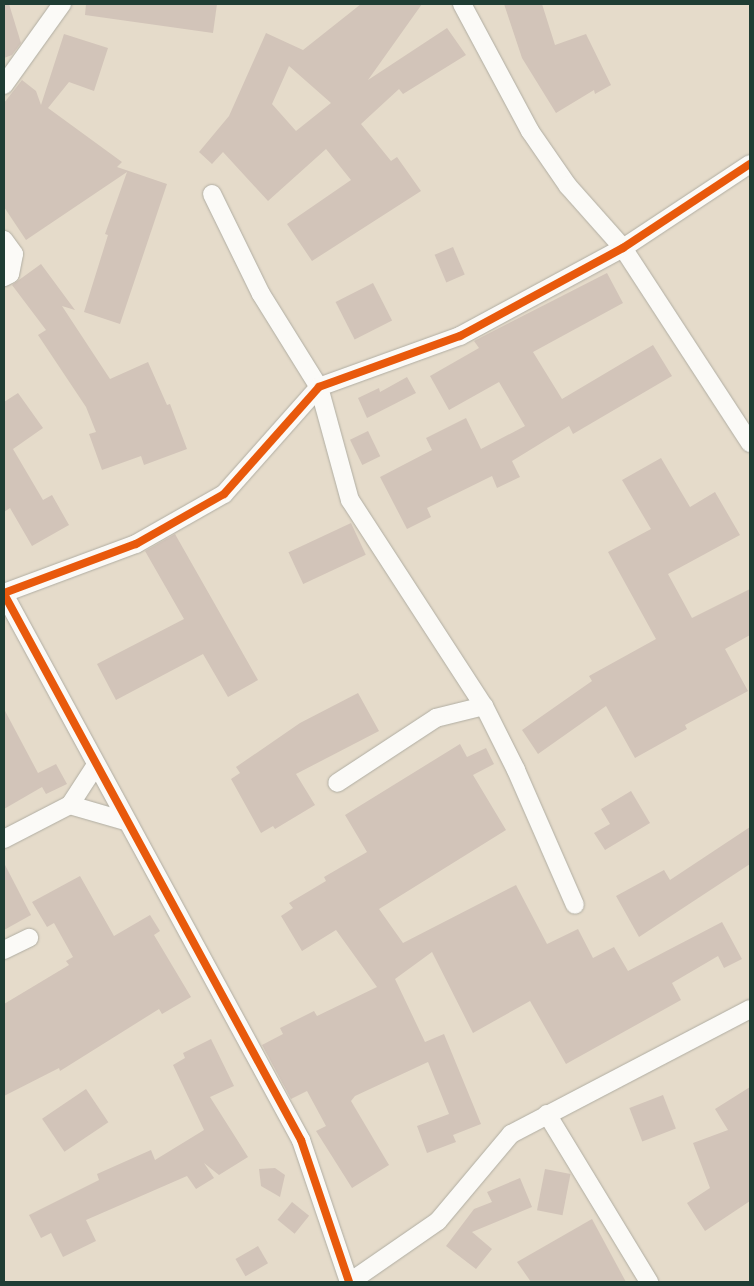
<!DOCTYPE html>
<style>
body{margin:0}
#map{position:relative;width:754px;height:1286px;overflow:hidden;background:#e5dbca;font-family:Vollkorn,serif}
div>[style]{position:absolute}
[style*='--x']{left:calc(var(--x)*1px);top:calc(var(--y)*1px);width:calc(var(--w)*1px);rotate:calc(var(--a)*1deg)}
.building>*{inset:0;background:#d2c4b9;transform-origin:0 0}
.roads{filter:drop-shadow(0 0 1px #b0ada2) drop-shadow(0 0 1px #b0ada2)}
.minor>*{height:18px;margin:-9px;padding:0 9px;transform-origin:9px;border-radius:9px;background:#fbfaf7}
.cycleway>*{height:8px;margin:-4px;padding:0 4px;transform-origin:4px;border-radius:4px;background:#e8590c}
span{translate:-50% -50%;white-space:nowrap;text-align:center;line-height:1.15;-webkit-text-stroke:4.5px #fff;paint-order:stroke}
.frame{position:absolute;inset:0;border:5px solid #1f3d34;pointer-events:none}
</style>
<div id="map">
<div class="building">
<div style="clip-path:polygon(4px 4px,9px 4px,21px 43px,12px 55px,4px 58px)"></div>
<div style="clip-path:polygon(86px 4px,217px 4px,213px 33px,85px 15px)"></div>
<div style="clip-path:polygon(evenodd,361px 4px,422px 4px,368px 80px,447px 28px,466px 55px,403px 94px,399px 89px,361px 124px,391px 161px,397px 157px,421px 191px,312px 261px,287px 224px,351px 180px,326px 149px,268px 201px,223px 152px,212px 164px,199px 152px,229px 116px,266px 33px,303px 50px,361px 4px,289px 66px,331px 103px,296px 131px,272px 104px,289px 66px)"></div>
<div style="clip-path:polygon(504px 4px,542px 4px,555px 45px,586px 34px,611px 85px,595px 94px,594px 90px,556px 113px,522px 58px)"></div>
<div style="clip-path:polygon(64px 34px,108px 48px,94px 91px,69px 82px,48px 108px,122px 162px,117px 167px,167px 184px,120px 324px,84px 312px,108px 235px,105px 234px,127px 172px,26px 240px,4px 207px,4px 103px,22px 80px,36px 91px,41px 105px)"></div>
<div style="left:453px;top:247px;width:30px;height:20px;rotate:67deg"></div>
<div style="clip-path:polygon(41px 264px,75px 310px,62px 306px,110px 379px,148px 362px,167px 405px,170px 404px,187px 449px,144px 465px,141px 456px,102px 470px,89px 434px,96px 432px,86px 407px,38px 335px,46px 330px,12px 285px)"></div>
<div style="clip-path:polygon(607px 273px,623px 303px,533px 352px,562px 399px,653px 345px,672px 376px,573px 434px,569px 426px,512px 461px,520px 477px,497px 488px,492px 476px,427px 508px,431px 517px,407px 529px,380px 477px,432px 450px,426px 438px,466px 418px,481px 449px,525px 426px,499px 382px,449px 410px,430px 376px,479px 348px,474px 341px)"></div>
<div style="left:373px;top:283px;width:42px;height:42px;rotate:63deg"></div>
<div style="clip-path:polygon(407px 377px,416px 393px,367px 418px,358px 398px,379px 388px,380px 392px)"></div>
<div style="clip-path:polygon(18px 393px,43px 428px,13px 449px,43px 500px,52px 495px,69px 525px,32px 546px,10px 508px,4px 512px,4px 402px)"></div>
<div style="left:368px;top:431px;width:28px;height:20px;rotate:64deg"></div>
<div style="clip-path:polygon(661px 458px,690px 507px,715px 492px,740px 535px,668px 574px,692px 618px,750px 589px,750px 635px,725px 649px,748px 691px,685px 725px,687px 729px,635px 758px,606px 706px,538px 754px,522px 730px,592px 681px,589px 676px,656px 639px,608px 552px,651px 529px,622px 480px)"></div>
<div style="left:351px;top:523px;width:35px;height:69px;rotate:65deg"></div>
<div style="clip-path:polygon(175px 534px,258px 680px,228px 697px,203px 654px,116px 700px,97px 664px,184px 619px,145px 551px)"></div>
<div style="clip-path:polygon(358px 693px,379px 731px,296px 774px,315px 805px,275px 829px,273px 826px,261px 833px,231px 779px,240px 773px,236px 767px,300px 723px)"></div>
<div style="clip-path:polygon(4px 709px,38px 773px,56px 764px,67px 784px,46px 794px,42px 787px,4px 809px)"></div>
<div style="clip-path:polygon(460px 744px,467px 757px,486px 748px,494px 764px,473px 775px,506px 830px,379px 909px,403px 943px,516px 885px,547px 944px,578px 929px,593px 958px,614px 947px,628px 971px,722px 922px,742px 959px,724px 968px,718px 956px,672px 983px,681px 1000px,566px 1064px,530px 1001px,473px 1033px,432px 952px,395px 979px,425px 1042px,444px 1034px,481px 1124px,453px 1135px,456px 1142px,427px 1153px,417px 1126px,449px 1114px,428px 1062px,355px 1096px,351px 1101px,389px 1165px,352px 1188px,316px 1131px,326px 1126px,307px 1091px,291px 1099px,262px 1045px,283px 1034px,280px 1028px,314px 1011px,317px 1016px,377px 987px,336px 930px,302px 951px,281px 916px,293px 908px,289px 903px,326px 881px,324px 877px,367px 852px,345px 815px)"></div>
<div style="clip-path:polygon(631px 791px,650px 823px,605px 850px,594px 833px,610px 824px,601px 809px)"></div>
<div style="clip-path:polygon(750px 827px,750px 864px,639px 937px,616px 896px,664px 870px,670px 880px)"></div>
<div style="clip-path:polygon(4px 863px,31px 915px,4px 930px)"></div>
<div style="clip-path:polygon(80px 876px,114px 936px,150px 915px,160px 931px,154px 935px,191px 997px,162px 1014px,159px 1009px,60px 1071px,59px 1068px,4px 1096px,4px 1004px,69px 965px,66px 961px,73px 957px,54px 923px,47px 927px,32px 902px)"></div>
<div style="clip-path:polygon(211px 1039px,234px 1086px,210px 1097px,248px 1157px,219px 1175px,204px 1163px,214px 1178px,196px 1189px,187px 1176px,86px 1220px,96px 1241px,63px 1257px,51px 1233px,41px 1238px,29px 1215px,99px 1180px,97px 1174px,151px 1150px,155px 1160px,204px 1130px,173px 1065px,185px 1058px,183px 1053px)"></div>
<div style="clip-path:polygon(750px 1087px,750px 1201px,705px 1231px,687px 1203px,710px 1188px,693px 1143px,728px 1130px,715px 1109px)"></div>
<div style="left:86px;top:1089px;width:40px;height:53px;rotate:56deg"></div>
<div style="left:663px;top:1095px;width:36px;height:36px;rotate:69deg"></div>
<div style="clip-path:polygon(275px 1168px,285px 1175px,280px 1197px,261px 1186px,259px 1169px)"></div>
<div style="left:545px;top:1169px;width:26px;height:42px;rotate:11deg"></div>
<div style="clip-path:polygon(520px 1178px,532px 1207px,472px 1232px,492px 1249px,476px 1269px,446px 1246px,474px 1209px,492px 1202px,487px 1192px)"></div>
<div style="left:292px;top:1202px;width:22px;height:23px;rotate:39deg"></div>
<div style="clip-path:polygon(592px 1219px,626px 1282px,531px 1282px,517px 1262px)"></div>
<div style="left:258px;top:1246px;width:20px;height:26px;rotate:60deg"></div>
</div>
<div class="roads">
<div class="minor">
<div style="--x:462;--y:4;--w:144;--a:61.8"></div>
<div style="--x:530;--y:131;--w:67;--a:55.4"></div>
<div style="--x:568;--y:186;--w:83;--a:48.4"></div>
<div style="--x:623;--y:248;--w:233;--a:56.9"></div>
<div style="--x:4;--y:85;--w:100;--a:-54.4"></div>
<div style="--x:212;--y:194;--w:111;--a:63.9"></div>
<div style="--x:261;--y:294;--w:110;--a:58.1"></div>
<div style="--x:319;--y:387;--w:117;--a:74.7"></div>
<div style="--x:350;--y:500;--w:246;--a:57"></div>
<div style="--x:484;--y:706;--w:49;--a:166"></div>
<div style="--x:436;--y:718;--w:118;--a:146.7"></div>
<div style="--x:4;--y:240;--w:17;--a:54"></div>
<div style="--x:14;--y:254;--w:20;--a:101"></div>
<div style="--x:10;--y:274;--w:7;--a:153"></div>
<div style="--x:4;--y:593;--w:141;--a:-20.4"></div>
<div style="--x:136;--y:544;--w:101;--a:-29.6"></div>
<div style="--x:224;--y:494;--w:143;--a:-48.4"></div>
<div style="--x:319;--y:387;--w:150;--a:-19.9"></div>
<div style="--x:460;--y:336;--w:185;--a:-28.4"></div>
<div style="--x:623;--y:248;--w:152;--a:-33.5"></div>
<div style="--x:4;--y:594;--w:622;--a:61.46"></div>
<div style="--x:301;--y:1140;--w:150;--a:71.3"></div>
<div style="--x:484;--y:706;--w:72;--a:63.4"></div>
<div style="--x:516;--y:770;--w:147;--a:66.4"></div>
<div style="--x:70;--y:805;--w:57;--a:16.2"></div>
<div style="--x:4;--y:839;--w:74;--a:-27.3"></div>
<div style="--x:70;--y:805;--w:48;--a:-57"></div>
<div style="--x:4;--y:950;--w:28;--a:-26"></div>
<div style="--x:547;--y:1114;--w:197;--a:58.7"></div>
<div style="--x:350;--y:1282;--w:107;--a:-34.7"></div>
<div style="--x:438;--y:1221;--w:114;--a:-50"></div>
<div style="--x:511;--y:1134;--w:270;--a:-27.6"></div>
</div>
</div>
<div class="cycleway">
<div style="--x:4;--y:593;--w:141;--a:-20.4"></div>
<div style="--x:136;--y:544;--w:101;--a:-29.6"></div>
<div style="--x:224;--y:494;--w:143;--a:-48.4"></div>
<div style="--x:319;--y:387;--w:150;--a:-19.9"></div>
<div style="--x:460;--y:336;--w:185;--a:-28.4"></div>
<div style="--x:623;--y:248;--w:152;--a:-33.5"></div>
<div style="--x:4;--y:594;--w:622;--a:61.46"></div>
<div style="--x:301;--y:1140;--w:150;--a:71.3"></div>
</div>
<div class="frame"></div>
</div>
